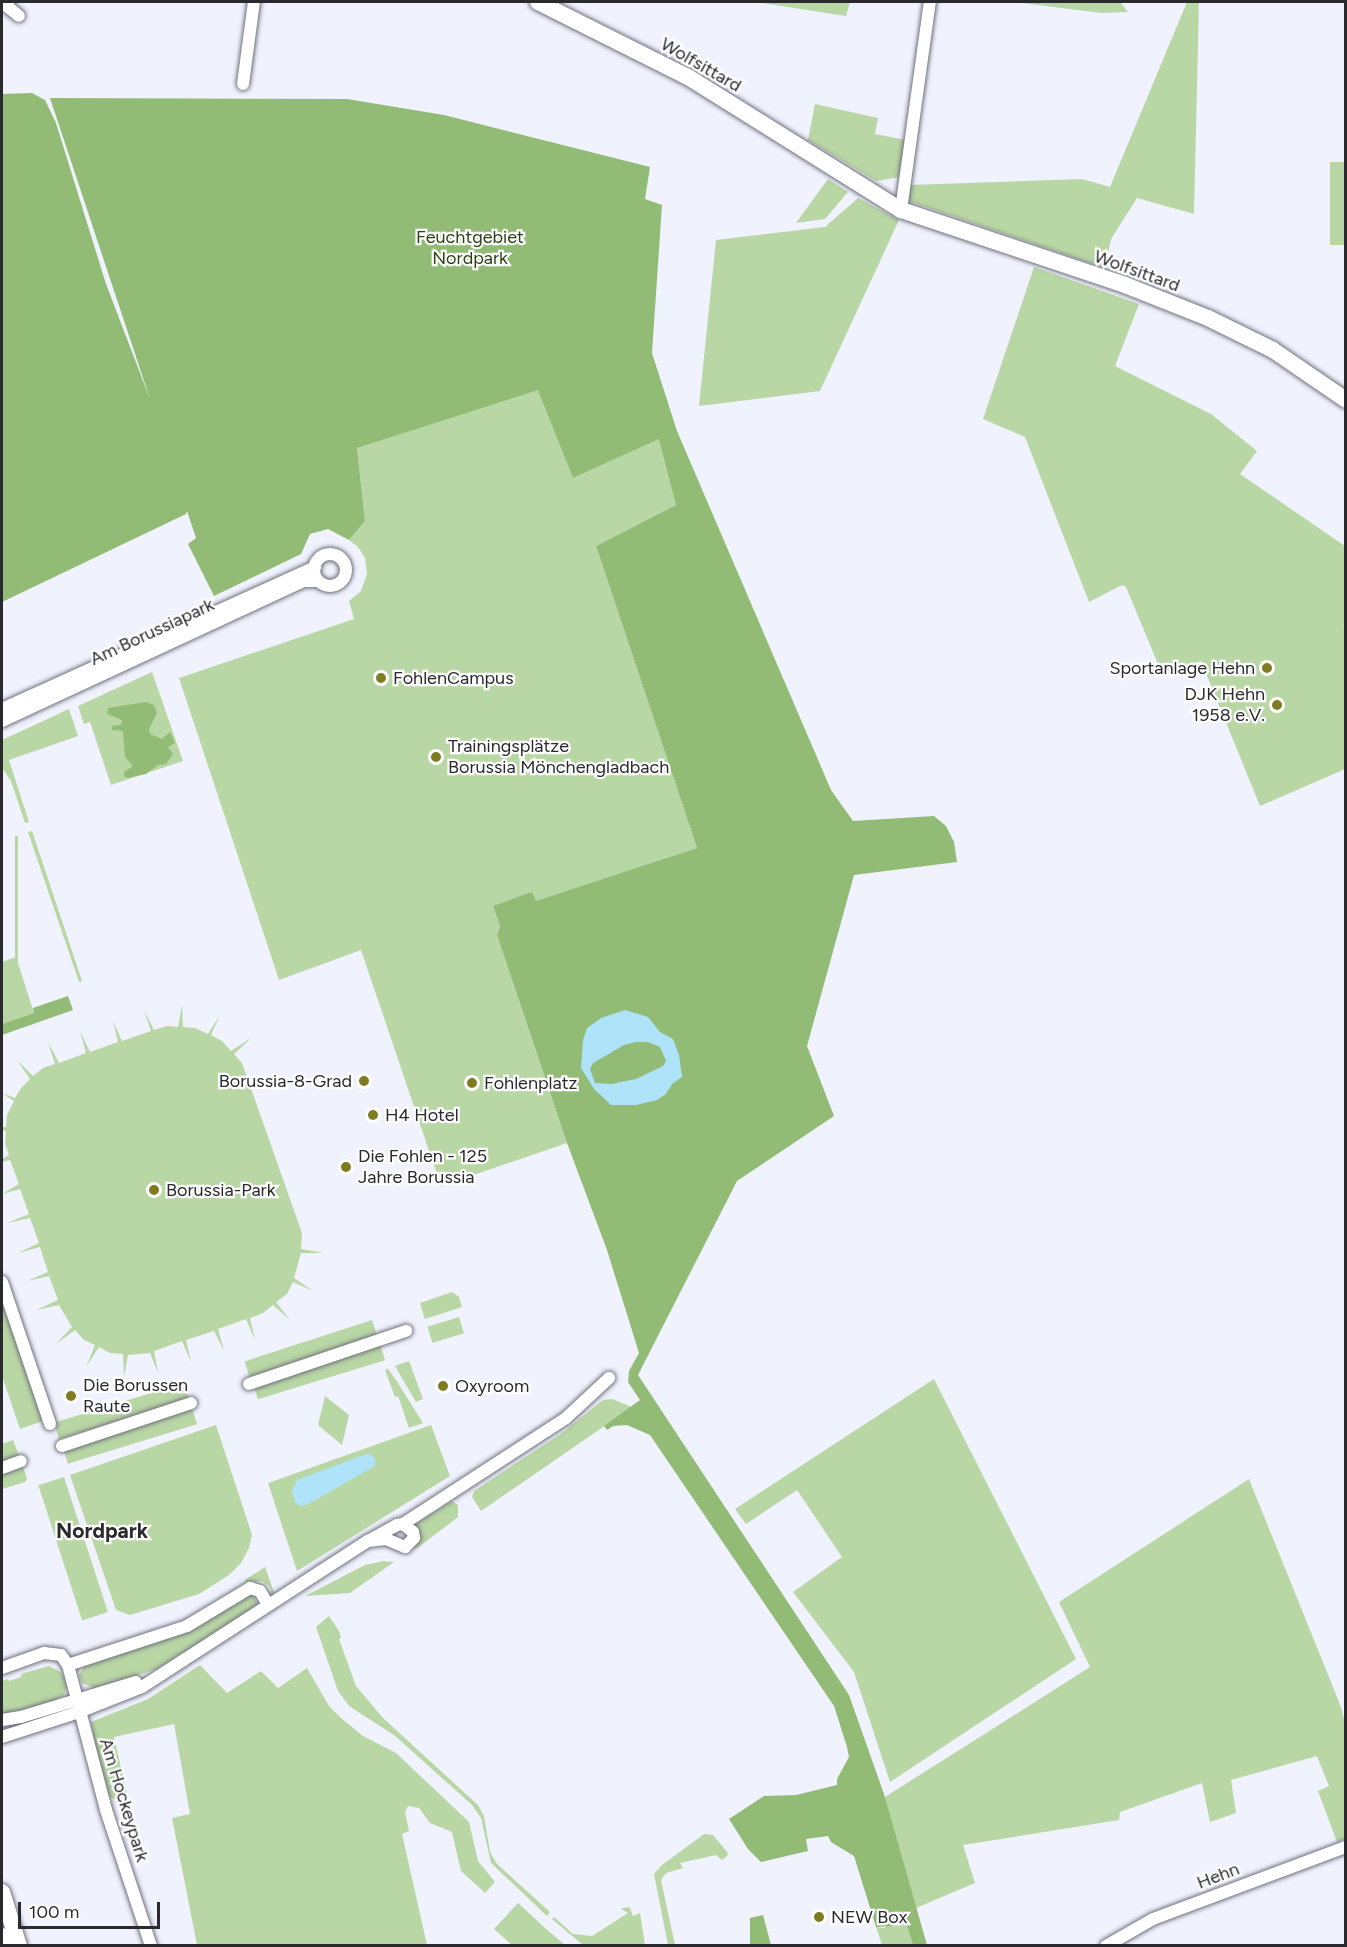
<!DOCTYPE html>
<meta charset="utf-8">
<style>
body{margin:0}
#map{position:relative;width:1347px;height:1947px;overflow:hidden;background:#f0f2fe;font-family:Figtree,sans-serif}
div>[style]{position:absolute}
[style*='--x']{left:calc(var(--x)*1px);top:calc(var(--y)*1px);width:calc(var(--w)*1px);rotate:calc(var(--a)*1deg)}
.green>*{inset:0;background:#b9d6a5;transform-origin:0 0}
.forest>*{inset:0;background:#92bb75}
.water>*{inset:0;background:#aee3f9}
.roads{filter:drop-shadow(0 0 2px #6f717c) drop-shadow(0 0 2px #6f717c)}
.street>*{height:12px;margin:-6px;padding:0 6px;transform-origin:6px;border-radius:6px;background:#fff}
.street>.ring{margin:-6px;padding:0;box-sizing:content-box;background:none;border:12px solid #fff;border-radius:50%}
.secondary>*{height:16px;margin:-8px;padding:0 8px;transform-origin:8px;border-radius:8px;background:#fff}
.dots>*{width:16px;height:16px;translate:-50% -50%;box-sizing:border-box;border:3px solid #fff;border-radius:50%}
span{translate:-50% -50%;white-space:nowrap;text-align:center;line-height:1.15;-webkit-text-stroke:4.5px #fff;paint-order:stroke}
.street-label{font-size:18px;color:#29292e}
.park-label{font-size:18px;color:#294312}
.poi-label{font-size:18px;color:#29292e}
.right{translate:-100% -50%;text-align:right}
.left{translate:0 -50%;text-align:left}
.quarter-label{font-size:21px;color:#29292e;font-weight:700}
.frame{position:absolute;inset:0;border:3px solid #29292e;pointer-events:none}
.scale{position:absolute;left:18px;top:1902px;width:142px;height:27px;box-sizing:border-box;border:3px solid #29292e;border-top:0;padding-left:8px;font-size:18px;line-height:21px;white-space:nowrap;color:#29292e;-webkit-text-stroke:4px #fff;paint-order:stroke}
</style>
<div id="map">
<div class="green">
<div style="clip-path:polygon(756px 2px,850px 2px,846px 16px)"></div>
<div style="clip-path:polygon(1015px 2px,1120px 2px,1128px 12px,1102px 13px)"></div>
<div style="clip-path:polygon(1187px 2px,1199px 2px,1194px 214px,1137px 198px,1111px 239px,1105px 268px,908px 201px,909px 185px,1082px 179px,1110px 187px)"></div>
<div style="clip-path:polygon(815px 104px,878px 118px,875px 134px,906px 140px,900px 177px,876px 181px,808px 140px)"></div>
<div style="left:1330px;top:162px;width:15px;height:83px"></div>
<div style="clip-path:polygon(828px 179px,848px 192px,825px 219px,796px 223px)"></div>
<div style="clip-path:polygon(858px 198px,899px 220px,820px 391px,699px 406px,716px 240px,825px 227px)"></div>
<div style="clip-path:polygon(1034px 267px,1139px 304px,1115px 366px,1211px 414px,1257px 451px,1240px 474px,1345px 546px,1346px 622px,1343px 626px,1346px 628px,1345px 769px,1260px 806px,1201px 661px,1163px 676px,1126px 587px,1122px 585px,1089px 602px,1025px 437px,983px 419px)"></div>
<div style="clip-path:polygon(540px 388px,573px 478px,660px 438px,676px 505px,596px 546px,697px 848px,535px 902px,532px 893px,493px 906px,500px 926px,497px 935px,567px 1143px,441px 1186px,361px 950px,279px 980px,179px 678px,354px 619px,349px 601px,361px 591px,367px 574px,365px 558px,358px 547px,349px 540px,365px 521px,357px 448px)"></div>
<div style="clip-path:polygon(152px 672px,183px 761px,111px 785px,90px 722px,84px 724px,78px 706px)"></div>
<div style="clip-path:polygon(69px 709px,78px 736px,9px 760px,29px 822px,25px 823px,11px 781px,2px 768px,2px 740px)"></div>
<div style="clip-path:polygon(32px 831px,82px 981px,79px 982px,28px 832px)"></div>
<div style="left:15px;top:836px;width:3px;height:159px"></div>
<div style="clip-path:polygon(16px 957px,34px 1013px,2px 1024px,2px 962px)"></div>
<div style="clip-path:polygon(182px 1005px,183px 1027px,195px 1028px,208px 1034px,220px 1015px,211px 1035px,222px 1041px,231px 1051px,251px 1038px,234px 1054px,242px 1063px,302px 1233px,301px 1249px,324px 1253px,301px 1253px,294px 1278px,313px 1291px,293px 1282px,287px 1294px,276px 1302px,290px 1320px,273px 1305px,263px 1313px,250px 1318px,255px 1340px,246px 1319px,218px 1329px,224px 1351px,214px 1331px,186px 1340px,191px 1362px,182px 1341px,154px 1351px,158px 1373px,150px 1353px,128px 1355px,124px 1377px,123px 1354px,110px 1353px,99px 1347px,86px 1367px,95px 1345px,84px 1340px,75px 1330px,56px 1344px,72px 1327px,59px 1305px,36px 1310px,58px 1300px,49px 1276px,27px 1281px,48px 1272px,40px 1247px,18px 1253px,39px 1243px,30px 1218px,7px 1223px,29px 1214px,20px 1189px,2px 1194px,19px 1184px,10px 1160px,2px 1162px,2px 1159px,9px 1155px,5px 1144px,6px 1131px,2px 1130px,2px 1127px,6px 1127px,7px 1115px,14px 1101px,2px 1093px,15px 1098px,21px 1088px,30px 1079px,17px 1060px,33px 1076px,43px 1068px,55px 1064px,48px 1042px,59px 1063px,86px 1053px,80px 1031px,90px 1052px,118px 1042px,113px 1021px,122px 1041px,151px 1031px,144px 1010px,154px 1030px,167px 1026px,178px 1027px)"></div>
<div style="clip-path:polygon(452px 1292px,459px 1297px,462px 1307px,425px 1319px,420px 1303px)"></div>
<div style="clip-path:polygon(2px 1295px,43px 1421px,20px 1429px,2px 1376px)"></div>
<div style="left:459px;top:1317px;width:17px;height:33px;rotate:73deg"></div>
<div style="left:372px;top:1320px;width:16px;height:134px;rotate:72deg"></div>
<div style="left:380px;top:1344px;width:17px;height:133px;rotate:73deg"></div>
<div style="clip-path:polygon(409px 1361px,423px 1399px,416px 1402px,395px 1366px)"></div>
<div style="clip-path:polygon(388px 1369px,396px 1380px,423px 1423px,409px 1428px,398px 1396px,395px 1397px,385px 1370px)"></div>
<div style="clip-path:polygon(934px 1379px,1076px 1659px,890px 1782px,854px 1672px,793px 1592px,842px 1557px,797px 1490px,746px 1524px,735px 1509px)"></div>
<div style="left:184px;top:1383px;width:17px;height:136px;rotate:73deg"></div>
<div style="clip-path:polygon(325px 1396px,349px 1415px,342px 1445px,318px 1425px)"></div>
<div style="clip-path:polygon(612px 1399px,632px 1407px,481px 1511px,472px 1497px,474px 1491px,562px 1433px,603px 1400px)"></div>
<div style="left:192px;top:1408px;width:17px;height:135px;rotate:73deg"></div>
<div style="clip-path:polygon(216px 1425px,252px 1535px,249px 1548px,241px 1563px,229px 1575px,199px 1594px,130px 1615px,116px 1610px,70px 1475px)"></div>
<div style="clip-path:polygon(431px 1425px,450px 1476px,297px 1571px,268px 1483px)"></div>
<div style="clip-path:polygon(13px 1440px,19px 1456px,2px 1462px,2px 1444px)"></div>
<div style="clip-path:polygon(22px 1464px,27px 1479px,25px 1482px,2px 1489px,2px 1471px)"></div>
<div style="left:64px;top:1477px;width:142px;height:27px;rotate:72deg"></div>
<div style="clip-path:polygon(1249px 1479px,1341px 1707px,1346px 1727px,1345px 1839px,1337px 1842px,1318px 1791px,1329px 1786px,1317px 1756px,1231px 1780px,1236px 1813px,1210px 1822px,1202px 1783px,1120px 1812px,1119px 1820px,963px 1845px,975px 1883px,916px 1908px,885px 1797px,1090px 1667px,1059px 1602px)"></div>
<div style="clip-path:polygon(452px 1501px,458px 1505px,458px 1517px,416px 1549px,413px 1547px,414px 1525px)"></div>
<div style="clip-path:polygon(384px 1561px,394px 1562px,350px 1593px,305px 1596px,365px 1565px)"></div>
<div style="clip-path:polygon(265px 1567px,275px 1595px,273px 1596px,269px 1586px,262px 1581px,246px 1583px,245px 1580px)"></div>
<div style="clip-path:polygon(252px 1593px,258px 1606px,155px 1670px,94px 1688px,82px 1683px,79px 1675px,84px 1666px,191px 1630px)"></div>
<div style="clip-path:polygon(329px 1616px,339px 1631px,341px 1638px,339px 1639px,356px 1686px,383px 1718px,478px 1805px,484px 1816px,490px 1852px,497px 1864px,550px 1912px,547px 1916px,491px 1863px,481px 1818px,472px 1805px,394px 1735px,349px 1706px,338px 1691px,316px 1627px)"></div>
<div style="clip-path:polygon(200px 1665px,227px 1693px,261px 1671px,278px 1688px,307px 1668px,329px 1706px,341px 1718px,363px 1736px,396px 1753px,469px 1822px,478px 1861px,495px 1882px,485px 1893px,461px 1871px,452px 1832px,430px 1823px,419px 1808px,408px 1806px,405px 1812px,409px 1831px,402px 1834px,427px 1945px,197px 1945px,172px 1818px,190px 1814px,174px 1724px,114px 1737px,128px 1798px,113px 1799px,108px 1795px,98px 1764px,91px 1722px,148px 1699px)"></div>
<div style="clip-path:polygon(49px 1666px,61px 1672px,64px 1677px,67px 1686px,64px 1695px,54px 1701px,2px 1717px,2px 1681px,7px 1679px,9px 1681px,21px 1677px,21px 1674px)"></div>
<div style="clip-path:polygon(704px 1834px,713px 1835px,728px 1853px,727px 1856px,722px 1860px,716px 1855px,680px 1863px,683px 1868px,666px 1873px,661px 1880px,675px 1945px,668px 1945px,654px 1874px,662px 1865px)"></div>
<div style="clip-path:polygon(518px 1903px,545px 1928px,565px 1945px,512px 1945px,494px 1929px)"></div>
<div style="clip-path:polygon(627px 1907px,630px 1908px,633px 1916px,640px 1913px,645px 1945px,583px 1945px,552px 1919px,554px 1917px,573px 1934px,592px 1936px,628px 1913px,621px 1909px)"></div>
<div style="clip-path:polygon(903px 1912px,913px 1945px,882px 1945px,876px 1927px,884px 1928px)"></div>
</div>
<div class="forest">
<div style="clip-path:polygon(32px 93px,45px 100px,56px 123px,106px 284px,150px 399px,50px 98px,347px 99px,444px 115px,650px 167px,645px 199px,662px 205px,652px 353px,677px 431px,831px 790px,853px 821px,934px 816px,946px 826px,954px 842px,957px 862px,854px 875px,807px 1046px,834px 1116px,737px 1181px,638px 1375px,849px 1695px,885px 1797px,927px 1945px,913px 1945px,903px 1913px,892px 1926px,876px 1927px,854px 1856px,831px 1842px,828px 1836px,806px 1839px,808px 1851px,761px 1862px,748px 1849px,729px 1819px,764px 1796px,796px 1795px,837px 1785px,837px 1779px,849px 1757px,847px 1747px,834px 1706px,650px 1435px,627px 1425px,613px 1426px,607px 1430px,604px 1426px,640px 1400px,628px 1382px,629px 1371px,639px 1353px,607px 1250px,567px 1143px,497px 935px,500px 926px,493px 906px,532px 892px,536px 901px,697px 848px,596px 546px,676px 505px,659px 439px,573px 478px,538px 390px,357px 448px,365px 521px,349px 540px,328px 529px,310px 534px,301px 554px,214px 596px,188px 544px,196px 538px,187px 511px,186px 514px,2px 602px,2px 94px)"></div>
<div style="clip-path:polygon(146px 702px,154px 705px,157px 713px,149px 729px,150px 734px,162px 739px,170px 732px,175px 743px,168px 747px,173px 754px,166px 764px,158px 765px,146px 774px,127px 778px,124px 776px,124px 772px,133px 766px,125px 757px,123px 731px,112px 730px,112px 726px,121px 725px,122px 720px,107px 714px,108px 708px)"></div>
<div style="clip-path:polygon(68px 996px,73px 1010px,2px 1035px,2px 1024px,34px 1013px,33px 1008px)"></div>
<div style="clip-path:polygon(763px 1915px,771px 1945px,750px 1945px,750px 1918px)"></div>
</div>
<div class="water">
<div style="clip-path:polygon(evenodd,625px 1010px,648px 1017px,660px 1032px,673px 1039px,679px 1055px,682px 1077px,672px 1084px,666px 1094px,657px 1100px,636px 1105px,611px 1105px,594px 1089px,581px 1068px,583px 1040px,587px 1028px,601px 1018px,625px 1010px,636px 1042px,648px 1042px,660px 1047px,666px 1061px,663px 1066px,636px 1079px,611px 1084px,595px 1083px,590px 1069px,593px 1063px,624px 1045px,636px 1042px)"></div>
<div style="clip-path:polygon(369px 1453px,375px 1459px,375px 1466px,306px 1505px,300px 1506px,295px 1502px,292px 1491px,297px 1480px)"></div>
</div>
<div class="roads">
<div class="street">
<div style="--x:8;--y:2;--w:5;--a:90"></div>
<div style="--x:8;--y:7;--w:14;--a:39"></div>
<div style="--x:243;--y:84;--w:83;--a:-82.4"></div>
<div style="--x:901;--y:210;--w:210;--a:-82.1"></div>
<div class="ring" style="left:314px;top:554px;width:20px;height:20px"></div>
<div style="--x:2;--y:709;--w:344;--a:-24.4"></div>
<div style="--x:2;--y:721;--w:333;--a:-24.9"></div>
<div style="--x:304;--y:581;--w:14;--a:0"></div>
<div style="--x:2;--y:1282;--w:150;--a:71.3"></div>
<div style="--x:249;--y:1384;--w:166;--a:-18.7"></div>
<div style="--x:62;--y:1446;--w:136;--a:-18.4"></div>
<div style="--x:2;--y:1468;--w:20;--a:-20"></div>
<div style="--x:403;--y:1524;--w:194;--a:-33"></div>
<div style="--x:566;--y:1418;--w:59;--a:-42.9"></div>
<div style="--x:68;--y:1665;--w:125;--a:-18.1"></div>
<div style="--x:187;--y:1626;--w:74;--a:-31.1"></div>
<div style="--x:250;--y:1588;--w:10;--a:17"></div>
<div style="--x:260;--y:1591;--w:16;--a:60"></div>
<div style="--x:2;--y:1668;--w:45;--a:-19.7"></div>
<div style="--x:44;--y:1653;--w:17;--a:7"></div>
<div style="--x:61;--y:1655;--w:12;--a:55"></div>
<div style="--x:68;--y:1665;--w:150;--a:75.3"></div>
<div style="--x:106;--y:1810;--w:143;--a:71.7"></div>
<div style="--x:2;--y:1720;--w:19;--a:-9"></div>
<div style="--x:21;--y:1717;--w:120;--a:-16.9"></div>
<div style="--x:2;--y:1737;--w:81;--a:-18"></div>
<div style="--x:79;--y:1712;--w:68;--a:-21.6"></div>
<div style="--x:142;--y:1687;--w:269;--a:-32.9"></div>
<div style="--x:368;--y:1541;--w:18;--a:-6"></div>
<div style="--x:386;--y:1539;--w:21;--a:23"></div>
<div style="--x:405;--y:1547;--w:13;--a:-45"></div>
<div style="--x:414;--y:1538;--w:6;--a:-99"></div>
<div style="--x:413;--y:1532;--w:13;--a:-141"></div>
<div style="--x:403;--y:1524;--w:6;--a:171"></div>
<div style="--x:397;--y:1525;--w:33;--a:151"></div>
<div style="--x:1106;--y:1946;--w:54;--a:-29.9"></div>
<div style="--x:1153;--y:1919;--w:206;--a:-20.5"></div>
</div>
<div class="secondary">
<div style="--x:538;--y:2;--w:168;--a:26.6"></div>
<div style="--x:688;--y:77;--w:251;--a:32"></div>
<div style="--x:901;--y:210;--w:236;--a:18.5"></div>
<div style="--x:1125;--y:285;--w:89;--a:21.7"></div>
<div style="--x:1208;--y:318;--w:72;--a:26.2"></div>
<div style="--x:1273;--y:350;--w:88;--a:34.4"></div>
<div style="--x:2;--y:1892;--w:57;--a:72.5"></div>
<div style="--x:2;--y:1936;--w:10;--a:73"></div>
</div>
</div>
<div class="dots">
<div style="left:1267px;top:668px;background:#7e7c23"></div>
<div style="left:381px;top:678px;background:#7e7c23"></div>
<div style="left:1277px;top:705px;background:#7e7c23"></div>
<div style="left:436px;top:757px;background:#7e7c23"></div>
<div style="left:364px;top:1081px;background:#7e7c23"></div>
<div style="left:472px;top:1083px;background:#7e7c23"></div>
<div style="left:373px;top:1115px;background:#7e7c23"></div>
<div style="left:346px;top:1167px;background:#7e7c23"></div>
<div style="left:154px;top:1190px;background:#7e7c23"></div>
<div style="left:443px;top:1386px;background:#7e7c23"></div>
<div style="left:71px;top:1396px;background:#7e7c23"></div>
<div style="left:819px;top:1917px;background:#7e7c23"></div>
</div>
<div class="street-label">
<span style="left:701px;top:65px;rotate:30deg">Wolfsittard</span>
<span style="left:1137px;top:271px;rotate:20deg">Wolfsittard</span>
<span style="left:152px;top:632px;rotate:-25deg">Am Borussiapark</span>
<span style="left:124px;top:1800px;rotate:73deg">Am Hockeypark</span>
<span style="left:1218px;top:1876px;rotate:-21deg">Hehn</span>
</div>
<div class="park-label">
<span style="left:470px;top:248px">Feuchtgebiet<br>Nordpark</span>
</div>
<div class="poi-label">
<span class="right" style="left:1255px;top:668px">Sportanlage Hehn</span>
<span class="left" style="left:393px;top:678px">FohlenCampus</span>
<span class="right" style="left:1265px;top:705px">DJK Hehn<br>1958 e.V.</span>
<span class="left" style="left:448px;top:757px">Trainingsplätze<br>Borussia Mönchengladbach</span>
<span class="right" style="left:352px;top:1081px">Borussia-8-Grad</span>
<span class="left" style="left:484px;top:1083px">Fohlenplatz</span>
<span class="left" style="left:385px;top:1115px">H4 Hotel</span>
<span class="left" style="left:358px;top:1167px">Die Fohlen - 125<br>Jahre Borussia</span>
<span class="left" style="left:166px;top:1190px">Borussia-Park</span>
<span class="left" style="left:83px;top:1396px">Die Borussen<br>Raute</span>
<span class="left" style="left:455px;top:1386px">Oxyroom</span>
<span class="left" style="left:831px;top:1917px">NEW Box</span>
</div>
<div class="quarter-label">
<span style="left:102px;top:1531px">Nordpark</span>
</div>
<div class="frame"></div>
<div class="scale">100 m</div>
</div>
